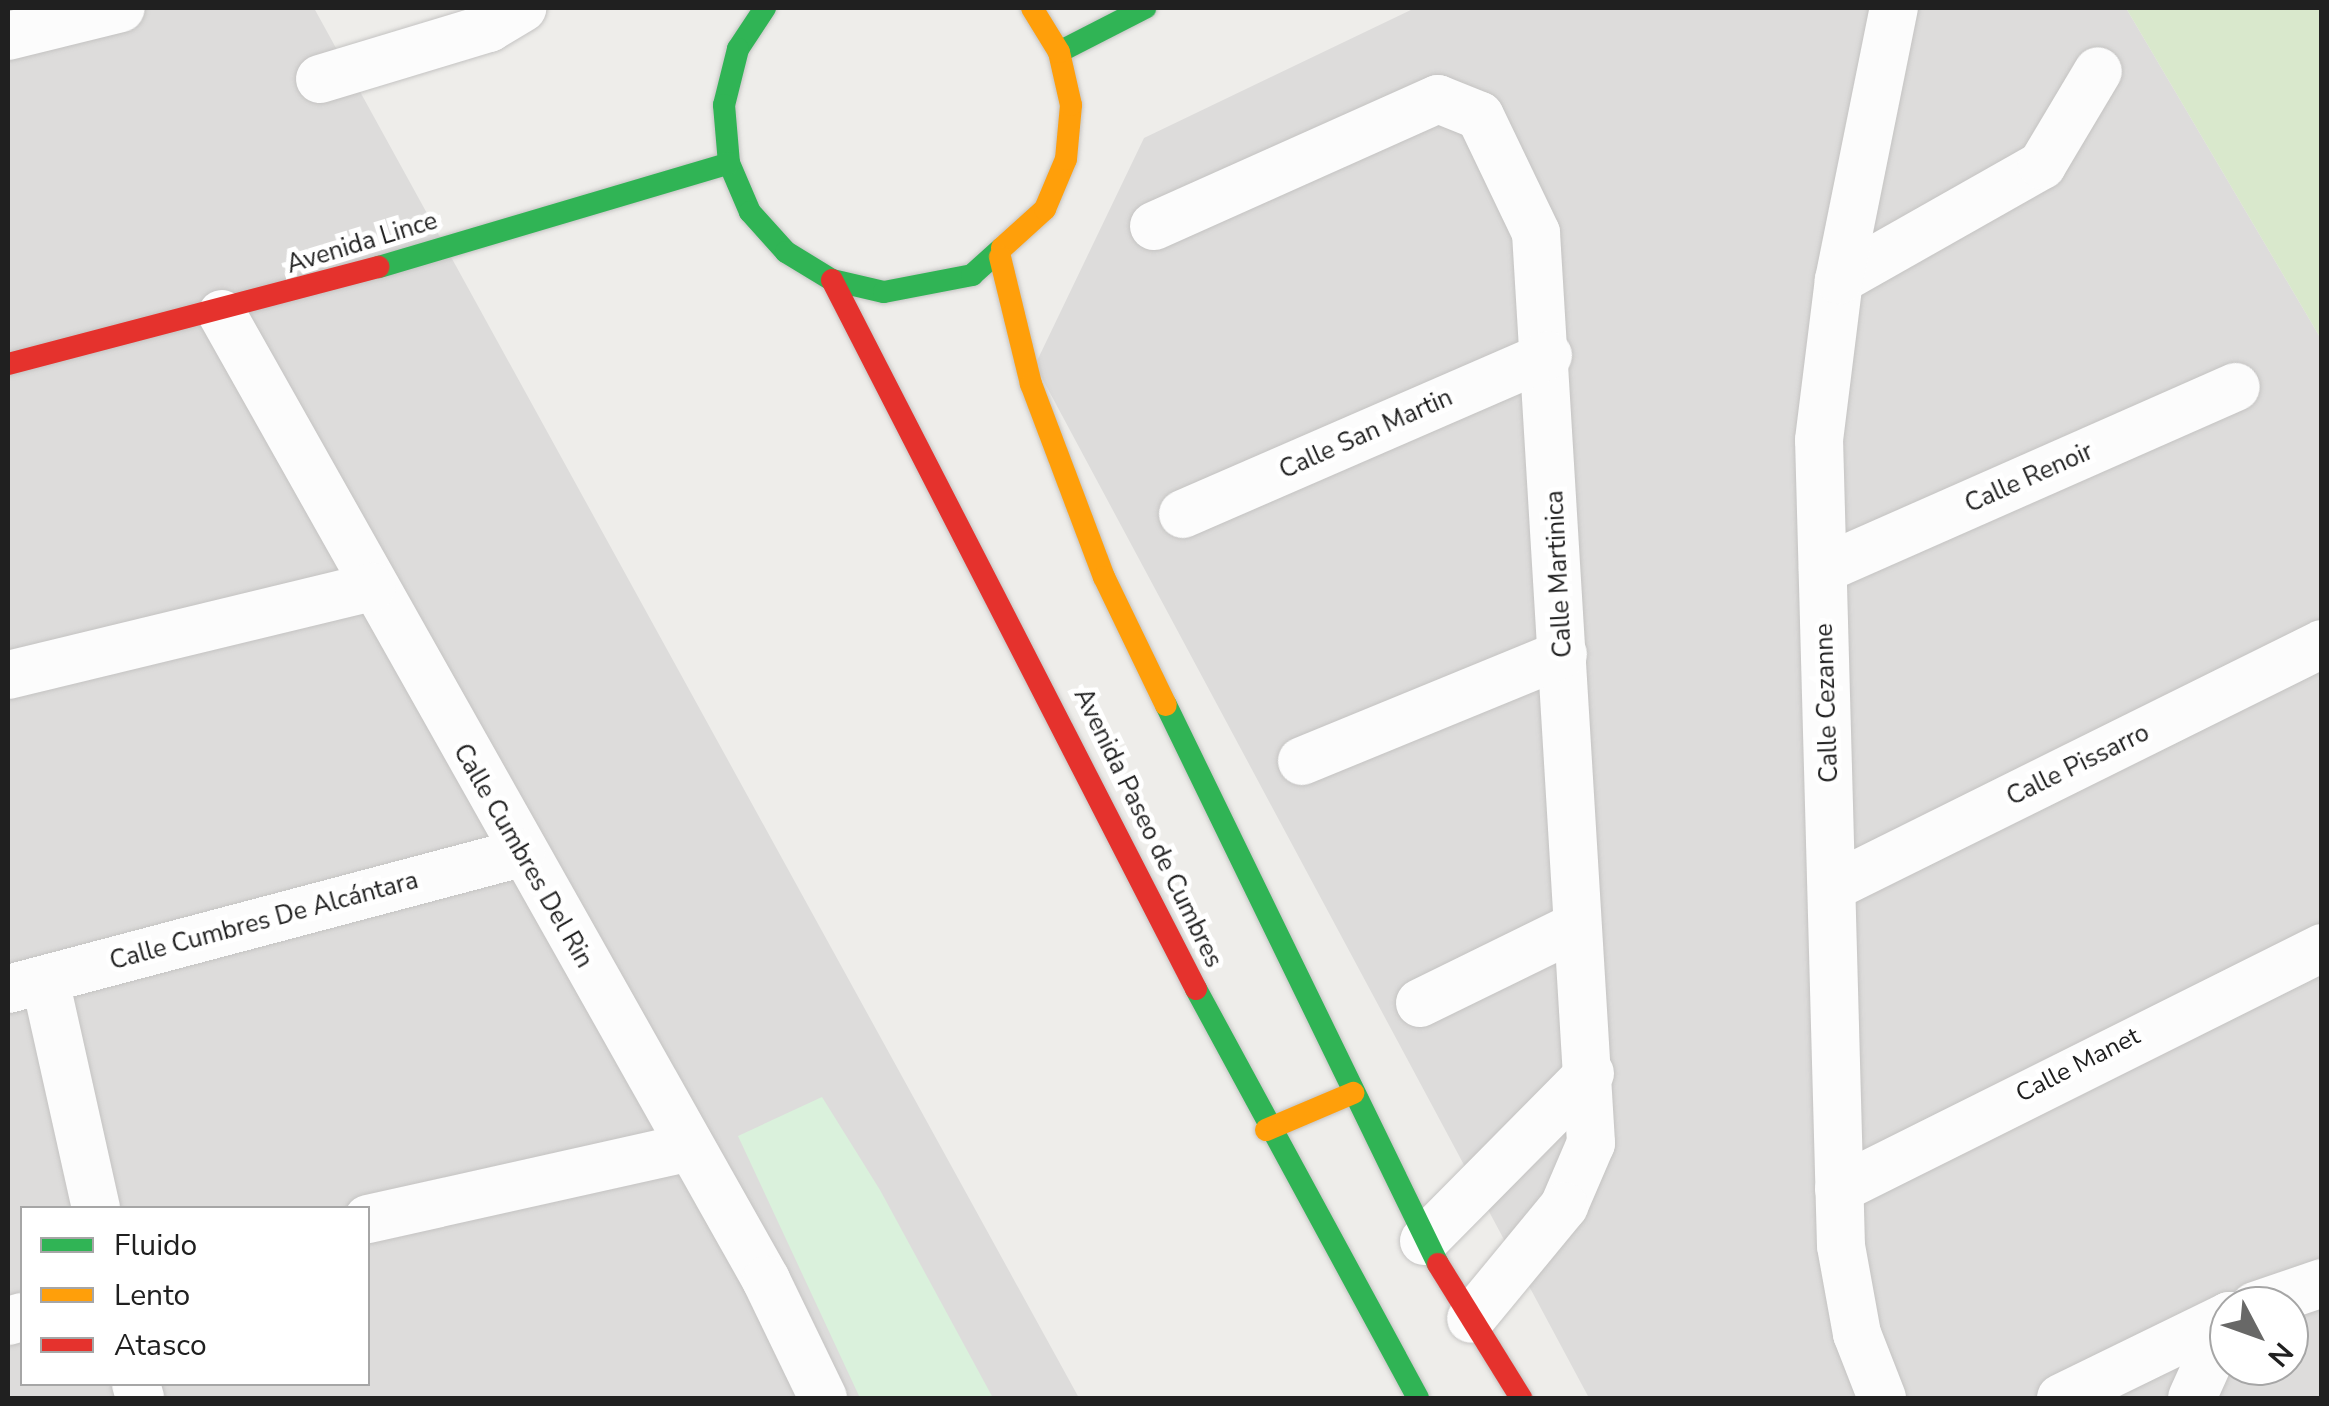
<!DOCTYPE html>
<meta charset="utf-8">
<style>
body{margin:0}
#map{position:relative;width:2329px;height:1406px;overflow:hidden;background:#eeedea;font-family:"Nunito Sans",sans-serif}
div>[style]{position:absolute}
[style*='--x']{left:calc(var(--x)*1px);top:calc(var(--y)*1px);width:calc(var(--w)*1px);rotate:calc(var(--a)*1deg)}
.residential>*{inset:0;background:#dddcdb}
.grass>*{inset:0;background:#d9e8cc}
.park>*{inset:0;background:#daf1dc}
.roads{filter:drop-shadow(0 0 2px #c4c3c2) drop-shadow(0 0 2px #c4c3c2)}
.street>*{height:48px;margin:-24px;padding:0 24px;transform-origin:24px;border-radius:24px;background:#fcfcfc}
.fast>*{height:22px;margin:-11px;padding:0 11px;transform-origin:11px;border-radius:11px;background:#30b455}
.slow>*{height:22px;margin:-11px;padding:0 11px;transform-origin:11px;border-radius:11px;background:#ff9f0a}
.jam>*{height:22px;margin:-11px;padding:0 11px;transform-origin:11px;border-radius:11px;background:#e5322d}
span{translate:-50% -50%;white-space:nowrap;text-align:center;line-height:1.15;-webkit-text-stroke:10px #fff;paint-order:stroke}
.street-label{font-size:25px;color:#202020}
.frame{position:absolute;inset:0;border:10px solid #202020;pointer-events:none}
.legend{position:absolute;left:20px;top:1206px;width:350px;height:180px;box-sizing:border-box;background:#fff;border:2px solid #a6a6a6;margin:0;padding:12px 18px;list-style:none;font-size:30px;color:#202020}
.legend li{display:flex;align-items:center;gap:20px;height:50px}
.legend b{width:50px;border:2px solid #a6a6a6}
.north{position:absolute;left:2209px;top:1286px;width:100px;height:100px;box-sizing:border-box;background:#fff;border:2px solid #a6a6a6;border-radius:50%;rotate:131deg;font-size:28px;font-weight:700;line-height:40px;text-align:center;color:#202020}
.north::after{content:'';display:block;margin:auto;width:35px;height:45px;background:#686867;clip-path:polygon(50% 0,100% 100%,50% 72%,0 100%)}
</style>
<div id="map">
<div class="residential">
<div style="clip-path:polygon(evenodd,8px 8px,314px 8px,1079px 1398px,8px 1398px,8px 8px,22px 1208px,368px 1208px,368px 1384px,22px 1384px,22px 1208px)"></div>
<div style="clip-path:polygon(evenodd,1415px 8px,2126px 8px,2321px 339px,2321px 1398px,1589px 1398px,1035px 365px,1144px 138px,1415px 8px,2229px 1306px,2289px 1306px,2289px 1366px,2229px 1366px,2229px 1306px)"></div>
</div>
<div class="grass">
<div style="clip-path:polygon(2126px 8px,2321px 8px,2321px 339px)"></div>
</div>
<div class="park">
<div style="clip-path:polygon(822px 1097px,880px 1190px,993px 1398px,860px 1398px,738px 1136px)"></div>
</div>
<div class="roads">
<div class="street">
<div style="--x:8;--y:36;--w:116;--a:-13.9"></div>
<div style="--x:320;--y:79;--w:177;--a:-16.8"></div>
<div style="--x:489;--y:28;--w:39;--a:-31"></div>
<div style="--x:1154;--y:226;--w:311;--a:-24.1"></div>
<div style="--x:1438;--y:99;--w:45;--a:22"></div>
<div style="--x:1480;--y:116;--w:130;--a:64.4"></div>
<div style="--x:1536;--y:233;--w:912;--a:86.54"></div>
<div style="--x:1591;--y:1143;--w:69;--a:113.2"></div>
<div style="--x:1564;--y:1206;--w:146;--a:129.5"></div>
<div style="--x:1839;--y:280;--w:233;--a:-29.5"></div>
<div style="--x:2042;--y:165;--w:109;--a:-59.2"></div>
<div style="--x:222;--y:314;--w:1109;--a:60.61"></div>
<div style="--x:766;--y:1280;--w:131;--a:64.2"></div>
<div style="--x:1183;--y:514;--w:398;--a:-23.5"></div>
<div style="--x:1823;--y:569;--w:451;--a:-23.8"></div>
<div style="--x:8;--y:675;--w:374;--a:-13.6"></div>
<div style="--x:1302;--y:761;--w:282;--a:-22.3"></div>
<div style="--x:1834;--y:886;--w:545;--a:-26.38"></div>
<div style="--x:45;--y:980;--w:234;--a:77.4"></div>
<div style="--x:8;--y:989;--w:531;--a:-14.85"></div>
<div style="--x:1420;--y:1003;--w:173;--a:-26.1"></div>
<div style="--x:1839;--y:1189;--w:540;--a:-26.52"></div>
<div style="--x:368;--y:1219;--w:329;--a:-12.6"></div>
<div style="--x:1424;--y:1241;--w:236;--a:-45.3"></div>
<div style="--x:2255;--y:1306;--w:71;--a:-18.9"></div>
<div style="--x:8;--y:1321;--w:15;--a:-16"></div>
<div style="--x:136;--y:1384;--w:15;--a:74"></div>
<div style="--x:1882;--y:1398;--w:69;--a:-111.3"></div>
<div style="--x:1857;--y:1334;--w:89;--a:-100.3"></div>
<div style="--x:1841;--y:1246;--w:806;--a:-91.56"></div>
<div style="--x:1819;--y:440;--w:161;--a:-82.9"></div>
<div style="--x:1839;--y:280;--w:278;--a:-78.6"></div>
<div style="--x:2061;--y:1398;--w:187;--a:-26"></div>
<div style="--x:2192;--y:1398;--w:90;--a:-65.7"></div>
</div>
<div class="fast">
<div style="--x:765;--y:8;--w:49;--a:123.4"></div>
<div style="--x:738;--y:49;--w:58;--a:104"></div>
<div style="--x:724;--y:105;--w:58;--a:85.1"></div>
<div style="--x:729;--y:163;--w:53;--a:66.8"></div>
<div style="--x:750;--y:212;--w:54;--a:48"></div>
<div style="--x:786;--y:252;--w:54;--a:31.3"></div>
<div style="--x:832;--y:280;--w:53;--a:13"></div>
<div style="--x:884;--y:292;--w:90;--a:-10.9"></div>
<div style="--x:972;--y:275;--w:40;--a:-42"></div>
<div style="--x:1059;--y:52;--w:97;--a:-27.1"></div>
<div style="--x:379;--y:267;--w:365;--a:-16.5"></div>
<div style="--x:1166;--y:705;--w:622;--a:64.05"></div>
<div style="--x:1196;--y:989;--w:465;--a:61.5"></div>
</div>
<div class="slow">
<div style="--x:1002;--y:248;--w:58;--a:-42.2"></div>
<div style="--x:1045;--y:209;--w:54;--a:-67.2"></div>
<div style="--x:1066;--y:159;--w:54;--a:-84.7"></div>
<div style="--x:1071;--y:105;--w:54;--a:-102.8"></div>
<div style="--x:1059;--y:52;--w:52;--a:-121.5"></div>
<div style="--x:1000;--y:257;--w:131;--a:76.3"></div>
<div style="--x:1031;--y:384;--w:206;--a:69.3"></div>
<div style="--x:1104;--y:577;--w:142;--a:64.2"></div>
<div style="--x:1266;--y:1130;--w:95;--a:-23"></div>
</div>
<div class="jam">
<div style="--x:832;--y:280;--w:797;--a:62.82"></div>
<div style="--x:8;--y:364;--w:383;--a:-14.7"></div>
<div style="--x:1438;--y:1264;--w:158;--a:58.2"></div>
</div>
</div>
<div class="street-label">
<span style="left:362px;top:243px;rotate:-17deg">Avenida Lince</span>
<span style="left:1366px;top:434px;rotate:-24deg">Calle San Martin</span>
<span style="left:2029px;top:478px;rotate:-24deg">Calle Renoir</span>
<span style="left:1559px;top:574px;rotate:-93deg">Calle Martinica</span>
<span style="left:1827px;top:703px;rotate:-92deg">Calle Cezanne</span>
<span style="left:2078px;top:765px;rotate:-26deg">Calle Pissarro</span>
<span style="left:1148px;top:828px;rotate:64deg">Avenida Paseo de Cumbres</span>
<span style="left:523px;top:856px;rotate:60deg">Calle Cumbres Del Rin</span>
<span style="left:264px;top:921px;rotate:-15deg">Calle Cumbres De Alcántara</span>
<span style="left:2078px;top:1065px;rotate:-27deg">Calle Manet</span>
</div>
<div class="frame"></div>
<ul class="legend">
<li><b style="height:12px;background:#30b455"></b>Fluido</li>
<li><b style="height:12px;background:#ff9f0a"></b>Lento</li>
<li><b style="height:12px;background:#e5322d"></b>Atasco</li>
</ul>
<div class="north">N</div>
</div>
